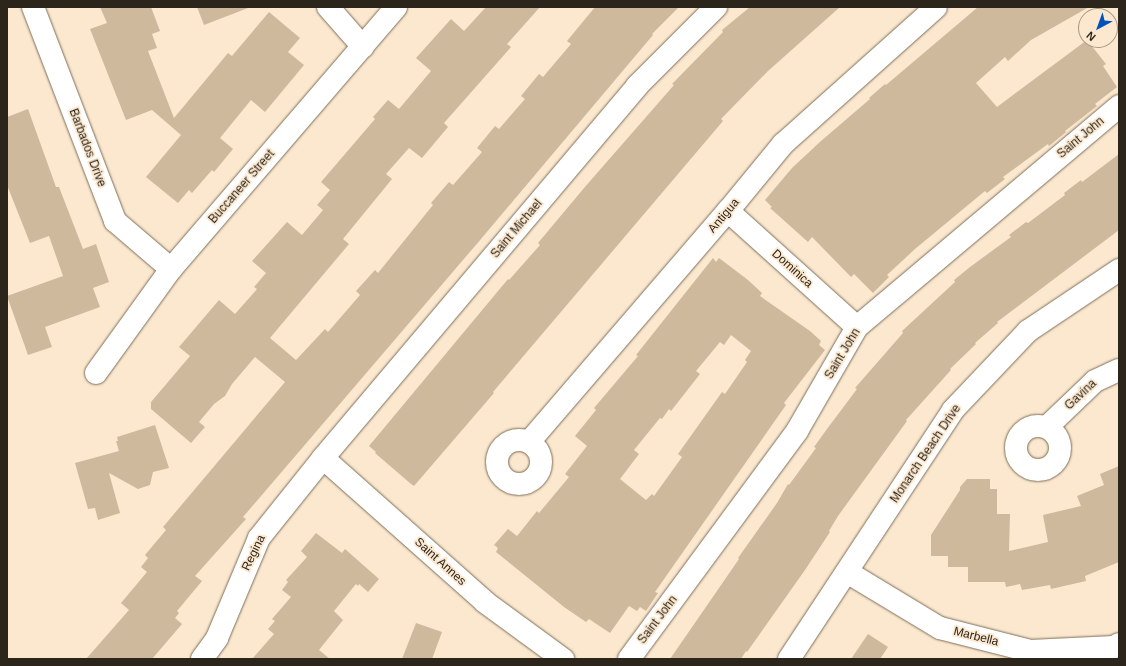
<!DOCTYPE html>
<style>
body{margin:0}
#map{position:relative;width:1126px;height:666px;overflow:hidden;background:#fbe8cf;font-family:Helvetica,sans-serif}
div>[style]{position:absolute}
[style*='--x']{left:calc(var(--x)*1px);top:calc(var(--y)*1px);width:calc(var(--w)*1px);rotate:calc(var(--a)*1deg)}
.building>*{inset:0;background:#cfb99d}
.roads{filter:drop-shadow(0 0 1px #7e6e58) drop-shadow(0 0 1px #7e6e58)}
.minor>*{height:22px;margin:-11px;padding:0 11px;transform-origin:11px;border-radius:11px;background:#fff}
.minor>.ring{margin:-11px;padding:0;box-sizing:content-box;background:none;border:22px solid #fff;border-radius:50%}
span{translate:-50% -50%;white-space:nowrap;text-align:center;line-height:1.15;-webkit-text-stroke:3.5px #fbe8cf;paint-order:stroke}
.street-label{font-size:12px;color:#2c251c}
.frame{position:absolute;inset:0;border:8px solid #2c251c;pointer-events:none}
.north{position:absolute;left:1078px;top:8px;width:40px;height:40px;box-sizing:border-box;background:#fbe8cf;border:1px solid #a89a87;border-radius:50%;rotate:221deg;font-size:11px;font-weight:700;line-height:16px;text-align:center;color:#2c251c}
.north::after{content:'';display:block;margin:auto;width:14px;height:18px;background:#0352bc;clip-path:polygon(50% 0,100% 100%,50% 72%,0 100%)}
</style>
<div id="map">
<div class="building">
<div style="clip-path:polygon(100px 7px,151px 7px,160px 31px,152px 34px,157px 48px,148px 51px,174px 118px,228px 53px,232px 56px,269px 12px,300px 38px,288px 52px,304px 65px,265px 112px,251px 100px,220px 138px,233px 149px,214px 172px,212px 170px,192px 193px,189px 190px,178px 203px,146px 177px,181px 135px,152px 110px,126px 120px,90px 29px,107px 23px)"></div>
<div style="clip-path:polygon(197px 7px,248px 7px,248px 8px,204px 25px)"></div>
<div style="clip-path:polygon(486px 7px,540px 7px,507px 44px,511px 47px,444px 123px,448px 127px,422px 158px,409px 148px,386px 174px,392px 179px,343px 239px,349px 244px,270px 338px,296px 360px,325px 329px,328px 332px,360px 295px,356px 291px,375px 270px,378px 273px,433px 205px,431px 203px,449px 182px,453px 185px,482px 152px,477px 148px,495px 126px,499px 129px,525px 99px,521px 96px,539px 74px,543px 77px,571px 44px,567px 41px,595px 7px,679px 7px,652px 34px,653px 35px,481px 239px,243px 517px,246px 519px,195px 576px,202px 581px,177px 611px,179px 613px,175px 618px,182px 624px,152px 659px,86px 659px,129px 610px,121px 603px,147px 572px,141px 567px,148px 558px,145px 555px,166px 530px,163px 527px,285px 382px,255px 357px,232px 384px,225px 396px,214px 404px,199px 422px,205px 427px,191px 443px,151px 409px,151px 402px,190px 356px,179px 347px,219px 300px,235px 314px,257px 289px,254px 287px,266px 273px,252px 261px,287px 222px,302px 235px,323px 210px,317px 205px,330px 190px,321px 182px,375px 119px,373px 117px,388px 100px,399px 109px,431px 71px,416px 58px,451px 19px,464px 31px)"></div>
<div style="clip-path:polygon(750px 7px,840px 7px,768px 71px,721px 119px,723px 121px,493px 392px,494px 393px,414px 486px,411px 484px,375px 453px,376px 452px,369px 446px,508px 279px,509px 280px,540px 245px,538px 243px,584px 188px,674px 85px,672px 84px,723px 32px,722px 30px)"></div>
<div style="clip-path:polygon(978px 7px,1089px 7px,1031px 40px,1008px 61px,1005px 57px,976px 83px,997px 107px,1087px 40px,1106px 64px,1103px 66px,1117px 87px,1095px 104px,1097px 106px,1065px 131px,1066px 132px,1049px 146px,1048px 144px,1003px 177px,1005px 179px,987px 193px,985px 191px,915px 249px,887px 275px,889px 277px,873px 293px,854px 274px,851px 277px,812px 237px,808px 242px,770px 208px,772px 207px,765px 200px,792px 168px,821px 141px,870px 99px,869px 98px,885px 84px,886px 85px)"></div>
<div style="clip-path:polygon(28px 109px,56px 187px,59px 187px,83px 249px,96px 244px,109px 282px,93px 288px,100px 307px,45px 327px,52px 347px,28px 355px,7px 296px,63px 276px,49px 236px,30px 243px,7px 185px,7px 117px)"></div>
<div style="clip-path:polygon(1119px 154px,1119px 230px,997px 322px,998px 323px,975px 343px,976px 344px,950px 369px,951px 370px,906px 420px,907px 421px,838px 516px,829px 531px,830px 532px,805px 570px,747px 652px,746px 651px,741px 659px,670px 659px,739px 559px,738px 558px,777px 503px,788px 484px,789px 485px,816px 448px,814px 447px,827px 429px,857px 389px,855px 388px,903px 333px,902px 331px,955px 282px,954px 280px,970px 267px,1011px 237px,1009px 235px,1026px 222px,1028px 223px,1065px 195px,1064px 193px,1081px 180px,1082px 182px)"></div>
<div style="clip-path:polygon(evenodd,713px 258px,716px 262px,719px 258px,748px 280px,762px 293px,760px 296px,810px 331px,821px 341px,819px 345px,825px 350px,784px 403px,786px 405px,655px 592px,658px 593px,646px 611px,640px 607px,637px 611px,629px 606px,610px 633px,589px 619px,586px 622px,564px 607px,496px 552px,498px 548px,494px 545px,508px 529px,517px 536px,537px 511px,539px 513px,569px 477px,565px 474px,587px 446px,575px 436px,596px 410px,594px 408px,638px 356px,636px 355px,713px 258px,731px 335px,751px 351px,745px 360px,747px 362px,725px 394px,722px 392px,678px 454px,682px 457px,654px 496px,652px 494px,646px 500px,620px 479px,639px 454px,634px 450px,660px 418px,662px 419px,669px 409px,671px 411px,700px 374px,696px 371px,720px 342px,724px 345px,731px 335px)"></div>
<div style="clip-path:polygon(155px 425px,169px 468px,153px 472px,150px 485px,138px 489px,109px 473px,120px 513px,98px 520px,95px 508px,88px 509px,75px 463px,119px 451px,116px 441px,118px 441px,117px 437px)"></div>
<div style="clip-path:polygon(1119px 466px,1119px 562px,1085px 576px,1086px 581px,1051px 589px,1050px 585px,1022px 590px,1020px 584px,1006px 587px,1005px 582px,968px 582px,968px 567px,948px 567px,948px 556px,931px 556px,931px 535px,960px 490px,960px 487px,967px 479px,990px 479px,990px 489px,997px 489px,997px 514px,1010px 514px,1009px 551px,1048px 542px,1043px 515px,1081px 506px,1077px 496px,1104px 485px,1100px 474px)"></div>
<div style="clip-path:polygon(316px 533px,342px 553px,345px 549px,379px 579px,368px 592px,359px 584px,358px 586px,356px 584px,334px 611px,343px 620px,319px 650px,330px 659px,252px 659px,274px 634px,268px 629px,275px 621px,272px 619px,291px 597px,282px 590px,288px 582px,286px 580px,307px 557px,301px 551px)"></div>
<div style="clip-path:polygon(416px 623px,442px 632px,432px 659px,402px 659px)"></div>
<div style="clip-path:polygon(868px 634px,888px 647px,880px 659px,851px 659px)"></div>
</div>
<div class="roads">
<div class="minor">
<div style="--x:33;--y:7;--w:229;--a:69"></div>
<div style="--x:115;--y:221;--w:74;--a:40.6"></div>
<div style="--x:328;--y:7;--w:53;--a:48.8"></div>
<div style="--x:728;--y:211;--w:173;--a:42"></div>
<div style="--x:96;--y:373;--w:128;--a:-54.2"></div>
<div style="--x:171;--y:269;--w:345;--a:-49.3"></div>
<div class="ring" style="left:1016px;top:426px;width:22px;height:22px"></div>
<div style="--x:1047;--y:427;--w:66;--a:-43.8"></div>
<div style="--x:1095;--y:381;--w:26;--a:-25"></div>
<div class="ring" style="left:497px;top:440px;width:22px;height:22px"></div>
<div style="--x:529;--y:442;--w:305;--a:-49.3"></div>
<div style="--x:728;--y:211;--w:87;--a:-50.6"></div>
<div style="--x:783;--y:144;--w:205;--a:-41.8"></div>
<div style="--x:323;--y:458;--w:217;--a:41.6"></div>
<div style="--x:485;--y:602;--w:97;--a:36.2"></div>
<div style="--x:847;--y:572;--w:109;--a:31.1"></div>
<div style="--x:940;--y:628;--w:93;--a:14.3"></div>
<div style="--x:1030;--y:651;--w:84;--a:-2.7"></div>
<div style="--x:1114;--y:647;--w:6;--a:-31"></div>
<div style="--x:202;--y:659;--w:26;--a:-54"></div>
<div style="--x:217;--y:638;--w:108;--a:-67.2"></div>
<div style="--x:259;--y:538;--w:102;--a:-51.3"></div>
<div style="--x:323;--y:458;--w:487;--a:-49.8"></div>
<div style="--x:637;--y:86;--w:112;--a:-45"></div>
<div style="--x:629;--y:659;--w:283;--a:-53.6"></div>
<div style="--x:797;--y:431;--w:120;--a:-60"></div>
<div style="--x:857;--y:327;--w:343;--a:-40.1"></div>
<div style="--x:789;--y:659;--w:298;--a:-56.6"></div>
<div style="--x:953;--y:410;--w:109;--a:-46.5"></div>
<div style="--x:1028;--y:331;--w:110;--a:-33.8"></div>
</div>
</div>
<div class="street-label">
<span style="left:1081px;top:138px;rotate:-40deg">Saint John</span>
<span style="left:87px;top:148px;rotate:69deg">Barbados Drive</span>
<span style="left:242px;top:187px;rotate:-49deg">Buccaneer Street</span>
<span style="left:724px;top:216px;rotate:-50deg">Antigua</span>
<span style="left:517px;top:229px;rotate:-50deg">Saint Michael</span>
<span style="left:792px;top:269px;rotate:42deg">Dominica</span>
<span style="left:843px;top:354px;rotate:-59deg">Saint John</span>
<span style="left:1081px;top:395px;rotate:-43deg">Gavina</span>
<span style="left:926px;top:454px;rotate:-56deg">Monarch Beach Drive</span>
<span style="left:254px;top:553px;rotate:-64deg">Regina</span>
<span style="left:440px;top:562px;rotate:42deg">Saint Annes</span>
<span style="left:658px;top:620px;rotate:-53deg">Saint John</span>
<span style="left:976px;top:637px;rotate:14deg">Marbella</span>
</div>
<div class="frame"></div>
<div class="north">N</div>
</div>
